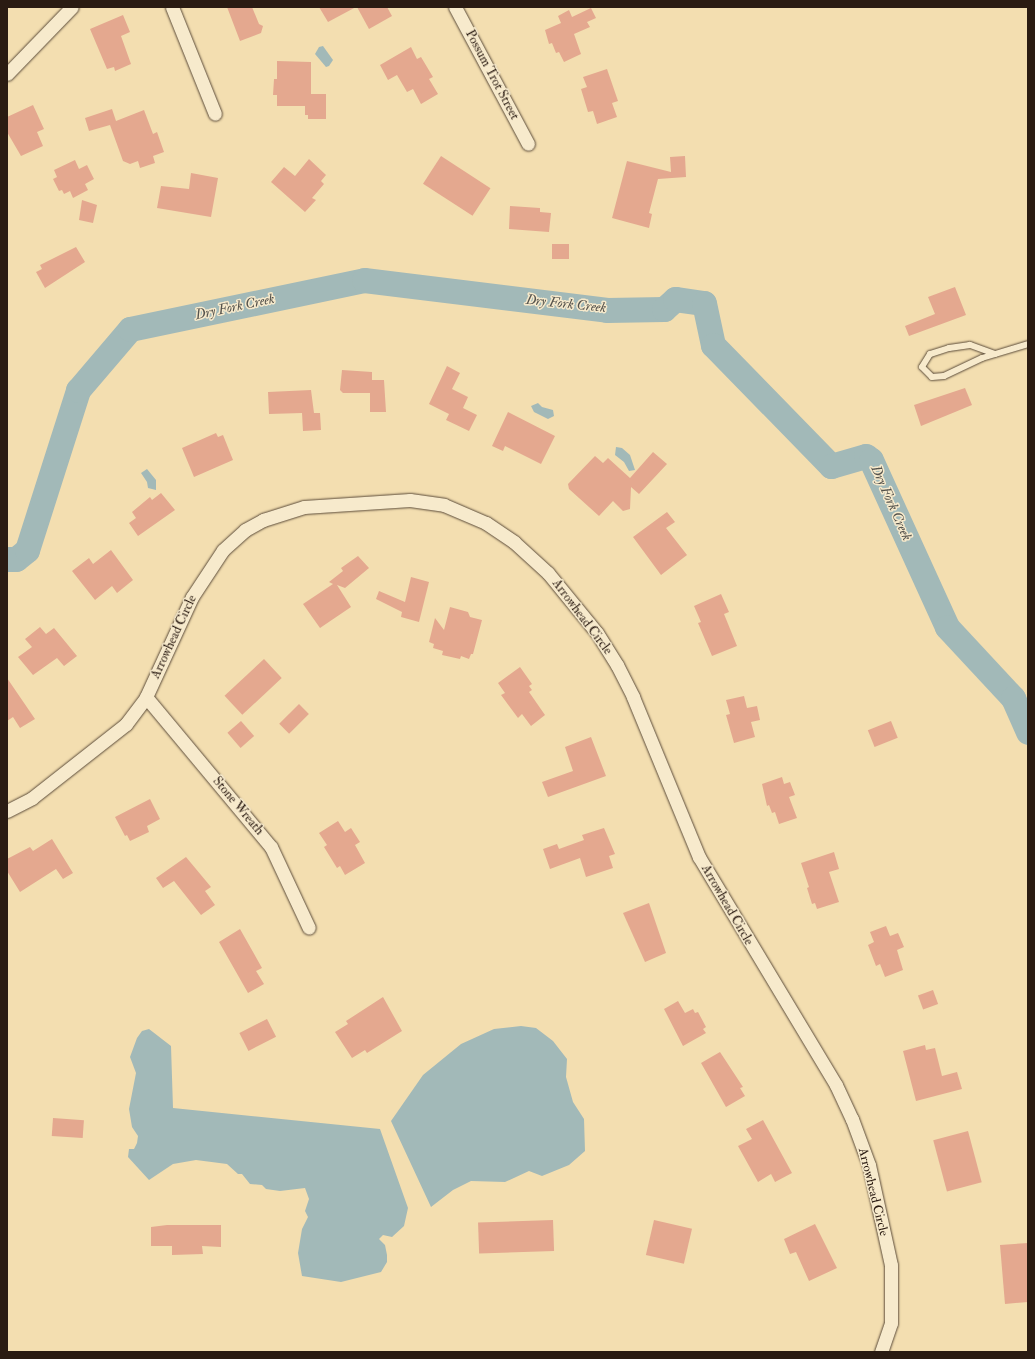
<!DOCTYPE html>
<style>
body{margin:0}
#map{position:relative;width:1035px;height:1359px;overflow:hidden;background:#f3deb0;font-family:"IM FELL Double Pica",serif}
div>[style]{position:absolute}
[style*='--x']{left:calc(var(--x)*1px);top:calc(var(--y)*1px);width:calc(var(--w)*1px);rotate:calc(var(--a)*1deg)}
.water>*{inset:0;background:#a2b9b8}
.river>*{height:25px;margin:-12.5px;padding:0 12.5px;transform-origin:12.5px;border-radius:12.5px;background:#a2b9b8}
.building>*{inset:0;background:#e4a88f;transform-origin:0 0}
.roads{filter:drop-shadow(0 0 1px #5c4c3a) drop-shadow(0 0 1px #5c4c3a)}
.service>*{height:6px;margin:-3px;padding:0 3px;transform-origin:3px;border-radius:3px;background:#f7eacc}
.minor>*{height:13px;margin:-6.5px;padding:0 6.5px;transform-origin:6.5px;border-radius:6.5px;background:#f7eacc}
span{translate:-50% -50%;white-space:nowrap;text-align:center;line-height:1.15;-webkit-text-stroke:3px #f7eacc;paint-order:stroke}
.street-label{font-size:13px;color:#2a1b12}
.water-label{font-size:14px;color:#54524c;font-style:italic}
.frame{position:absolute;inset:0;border:8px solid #2a1b12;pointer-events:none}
</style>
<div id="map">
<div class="water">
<div style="clip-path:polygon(323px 46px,333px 60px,329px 66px,326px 67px,315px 54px,319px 47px)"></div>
<div style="clip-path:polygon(538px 403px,542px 407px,553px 410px,554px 416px,548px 419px,534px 412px,531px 406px)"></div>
<div style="clip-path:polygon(616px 447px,622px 448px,630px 455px,635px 470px,629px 471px,624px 462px,615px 455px)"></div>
<div style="clip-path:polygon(147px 469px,156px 480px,156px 490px,148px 488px,147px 482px,141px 473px)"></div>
<div style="clip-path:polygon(521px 1026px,536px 1028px,553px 1041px,567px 1059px,566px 1077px,573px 1102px,584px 1119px,585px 1151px,569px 1165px,542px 1176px,529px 1171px,505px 1182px,471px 1181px,453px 1190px,431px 1207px,391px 1121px,423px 1075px,461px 1044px,494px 1029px)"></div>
<div style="clip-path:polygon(149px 1029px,171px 1046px,173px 1108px,380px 1129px,408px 1208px,404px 1226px,392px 1237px,383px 1235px,379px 1239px,385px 1245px,387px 1255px,387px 1262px,381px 1272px,341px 1282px,302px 1276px,298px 1253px,302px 1229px,308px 1217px,305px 1211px,309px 1199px,305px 1188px,280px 1191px,266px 1189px,262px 1185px,250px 1184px,242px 1174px,238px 1174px,227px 1164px,196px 1160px,173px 1164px,149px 1180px,128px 1157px,129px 1149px,134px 1149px,137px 1143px,138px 1136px,132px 1127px,129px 1109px,136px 1073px,130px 1057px,137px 1038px,142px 1031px)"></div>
</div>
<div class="river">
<div style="--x:7;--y:559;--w:9;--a:0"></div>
<div style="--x:16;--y:559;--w:14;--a:-39"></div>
<div style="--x:27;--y:550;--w:168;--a:-72.3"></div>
<div style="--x:78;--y:390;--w:80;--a:-49.6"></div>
<div style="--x:130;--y:329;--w:239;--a:-11.8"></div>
<div style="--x:364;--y:280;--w:245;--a:7"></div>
<div style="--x:607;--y:310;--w:57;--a:-1"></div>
<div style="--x:664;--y:309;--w:15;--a:-42"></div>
<div style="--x:675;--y:299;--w:29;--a:8"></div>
<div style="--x:704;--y:303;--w:43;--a:77.9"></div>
<div style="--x:713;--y:345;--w:169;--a:45.7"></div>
<div style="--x:831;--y:466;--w:36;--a:-16"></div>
<div style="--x:866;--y:456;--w:6;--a:39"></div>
<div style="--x:871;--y:460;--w:183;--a:65.5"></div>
<div style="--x:947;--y:627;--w:97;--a:47.1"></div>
<div style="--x:1013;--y:698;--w:37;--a:66"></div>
</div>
<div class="building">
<div style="clip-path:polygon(227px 7px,252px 7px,259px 24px,263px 26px,261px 33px,240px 41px)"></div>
<div style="clip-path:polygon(319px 7px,356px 7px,328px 22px)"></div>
<div style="clip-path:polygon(357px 7px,387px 7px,392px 16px,369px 29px)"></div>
<div style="clip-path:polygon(591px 8px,596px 18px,587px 22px,590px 27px,574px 34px,581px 54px,564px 62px,559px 52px,556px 53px,552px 43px,549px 44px,545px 30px,561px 23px,558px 16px,569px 10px,572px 17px)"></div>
<div style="clip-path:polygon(123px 15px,130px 32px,121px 36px,131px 64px,115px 71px,114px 67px,107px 69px,90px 29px)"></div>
<div style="clip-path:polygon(411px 47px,417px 59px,421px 57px,433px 77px,429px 79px,438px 94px,421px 104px,413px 89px,407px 92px,397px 75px,388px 80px,380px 65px)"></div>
<div style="clip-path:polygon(277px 61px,311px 62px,311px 94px,326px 94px,326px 119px,308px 119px,308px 115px,305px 115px,305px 106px,277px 106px,277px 95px,273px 95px,274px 79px,277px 79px)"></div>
<div style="clip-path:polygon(607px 69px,618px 101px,612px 103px,617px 117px,597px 124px,593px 111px,588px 112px,581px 89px,587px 87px,583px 77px)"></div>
<div style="clip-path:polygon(33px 105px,44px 129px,37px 132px,43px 146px,21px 156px,7px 132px,7px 117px)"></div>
<div style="clip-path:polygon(112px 109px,116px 121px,144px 110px,153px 134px,157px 132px,164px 152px,153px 156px,155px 163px,140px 168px,138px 161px,130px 164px,123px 161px,110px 125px,89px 131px,85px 118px)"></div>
<div style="left:441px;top:156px;width:59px;height:33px;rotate:33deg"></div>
<div style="clip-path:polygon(685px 156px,686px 177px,658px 179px,649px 213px,652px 214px,649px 228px,612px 218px,627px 161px,671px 172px,670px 157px)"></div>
<div style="clip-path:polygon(309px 159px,326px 175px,321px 181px,324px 184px,312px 198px,316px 200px,305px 212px,271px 182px,284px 167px,295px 176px)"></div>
<div style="clip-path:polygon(75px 160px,79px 169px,87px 165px,94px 179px,85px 184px,88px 190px,73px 198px,70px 191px,64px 194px,62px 190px,59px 191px,53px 179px,57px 177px,54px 170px)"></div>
<div style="clip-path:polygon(191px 173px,218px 178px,211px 217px,157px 208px,161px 186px,189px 189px)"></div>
<div style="clip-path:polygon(82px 200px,97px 205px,93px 223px,79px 220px)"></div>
<div style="clip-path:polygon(510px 206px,540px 208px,540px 212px,551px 213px,549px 232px,509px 229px)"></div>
<div style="left:552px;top:244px;width:17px;height:15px"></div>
<div style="clip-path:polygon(76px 247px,85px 262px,45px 288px,36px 272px,42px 269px,40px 265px)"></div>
<div style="clip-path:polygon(955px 287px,966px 315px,909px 336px,905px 326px,935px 314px,928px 297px)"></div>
<div style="clip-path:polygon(447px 366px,460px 373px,452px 389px,468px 397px,463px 408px,477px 415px,469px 431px,446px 420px,449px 414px,429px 404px)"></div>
<div style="clip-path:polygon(342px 370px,372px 372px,372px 380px,384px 380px,386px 412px,370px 412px,370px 393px,343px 393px,340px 390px)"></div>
<div style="clip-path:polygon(965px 388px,972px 405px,921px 426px,914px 405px)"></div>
<div style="clip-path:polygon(311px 390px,314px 413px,320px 413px,321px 430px,303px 431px,302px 413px,269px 414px,268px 392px)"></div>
<div style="clip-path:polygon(508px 412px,555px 436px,541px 464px,505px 446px,503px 451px,492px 446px)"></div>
<div style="clip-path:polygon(216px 433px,218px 437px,223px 435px,233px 460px,194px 477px,182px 448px)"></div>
<div style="clip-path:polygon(653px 452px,667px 464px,639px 494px,631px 487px,630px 509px,623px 511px,613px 501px,599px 516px,569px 489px,568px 484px,595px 456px,603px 463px,608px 458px,630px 478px)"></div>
<div style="clip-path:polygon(161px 493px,175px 510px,138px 536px,129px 523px,136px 518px,132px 512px,150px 497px,152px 500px)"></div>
<div style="clip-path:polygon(667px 512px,675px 522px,666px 528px,687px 555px,661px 575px,633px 537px)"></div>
<div style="clip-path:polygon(111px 550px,133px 580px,117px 593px,112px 586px,95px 600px,72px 571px,89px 558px,93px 564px)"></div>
<div style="clip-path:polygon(358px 556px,369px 568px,345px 588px,337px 585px,351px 607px,320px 628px,303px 604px,333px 584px,329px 582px,343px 571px,341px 568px)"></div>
<div style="clip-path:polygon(411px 577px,429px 582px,419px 622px,401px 617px,402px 612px,376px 599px,379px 591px,405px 602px)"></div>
<div style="clip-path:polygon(721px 594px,729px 612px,724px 614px,737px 646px,712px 656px,698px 623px,701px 622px,694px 606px)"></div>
<div style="clip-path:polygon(450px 607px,468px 612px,470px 617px,482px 620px,473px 654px,471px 654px,469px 659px,461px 656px,460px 659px,442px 655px,443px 651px,433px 648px,434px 644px,429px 642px,435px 618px,444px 630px)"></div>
<div style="clip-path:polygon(40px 627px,46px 634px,54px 628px,77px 656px,64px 666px,57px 658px,33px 675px,18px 657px,32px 647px,25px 639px)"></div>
<div style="left:264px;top:659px;width:26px;height:54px;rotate:47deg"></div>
<div style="clip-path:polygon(520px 667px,532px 684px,529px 686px,532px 690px,529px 692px,545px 715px,531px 726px,522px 714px,518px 718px,501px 695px,505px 693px,498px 683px)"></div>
<div style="clip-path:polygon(7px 678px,35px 719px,20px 728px,13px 717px,7px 721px)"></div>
<div style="clip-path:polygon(744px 696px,747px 708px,757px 706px,760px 720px,751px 722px,755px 737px,734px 743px,726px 715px,730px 714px,726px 700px)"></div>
<div style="left:299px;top:704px;width:14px;height:28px;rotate:45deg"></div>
<div style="left:241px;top:721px;width:20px;height:18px;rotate:49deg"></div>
<div style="left:891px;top:721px;width:18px;height:25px;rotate:68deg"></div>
<div style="clip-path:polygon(591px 737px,606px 776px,548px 797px,542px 782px,573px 771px,565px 747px)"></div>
<div style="clip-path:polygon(782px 777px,784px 784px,790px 782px,795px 795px,789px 797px,797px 818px,779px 824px,775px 812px,772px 813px,769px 805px,767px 806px,762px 784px)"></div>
<div style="clip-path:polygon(150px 799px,160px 819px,147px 826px,149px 832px,130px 841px,127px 835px,125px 836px,115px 817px)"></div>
<div style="clip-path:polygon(338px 821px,345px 832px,351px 828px,360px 842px,355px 845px,365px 863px,345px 875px,340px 866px,337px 868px,324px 847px,327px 845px,319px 833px)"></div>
<div style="clip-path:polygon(604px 828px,615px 854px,609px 856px,613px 868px,586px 877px,580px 858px,550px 869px,543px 849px,557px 844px,559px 849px,584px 840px,582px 835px)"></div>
<div style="clip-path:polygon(52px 839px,73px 873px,63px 879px,56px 869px,20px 892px,7px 871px,7px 859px,30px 847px,33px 851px)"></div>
<div style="clip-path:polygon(834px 852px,839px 869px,829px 872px,839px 902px,817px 909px,815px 903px,812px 904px,807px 888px,809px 887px,801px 863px)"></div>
<div style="clip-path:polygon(186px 857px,211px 887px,205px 891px,215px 905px,201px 915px,174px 881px,163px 888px,156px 878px)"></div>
<div style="clip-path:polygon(649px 903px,666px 953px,645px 962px,623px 913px)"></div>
<div style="clip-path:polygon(886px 926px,890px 936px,898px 933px,904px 947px,897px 950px,903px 970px,885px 977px,880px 964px,876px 966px,868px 945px,874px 942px,870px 932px)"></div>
<div style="clip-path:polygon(240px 929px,262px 968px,256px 971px,264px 984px,248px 993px,219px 942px)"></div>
<div style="left:933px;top:990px;width:15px;height:16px;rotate:70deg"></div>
<div style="clip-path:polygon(383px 997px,402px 1031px,367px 1053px,365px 1050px,352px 1058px,335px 1032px,348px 1024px,346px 1021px)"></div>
<div style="clip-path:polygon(678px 1001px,685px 1013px,693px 1009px,695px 1013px,698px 1012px,706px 1027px,703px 1029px,706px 1033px,683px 1046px,664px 1009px)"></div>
<div style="left:267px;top:1019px;width:20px;height:31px;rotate:63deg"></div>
<div style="clip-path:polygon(925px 1045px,926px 1050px,935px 1048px,942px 1076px,957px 1072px,962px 1089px,916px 1101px,903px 1051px)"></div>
<div style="clip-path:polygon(720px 1052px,743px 1087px,740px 1088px,745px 1096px,726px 1107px,701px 1063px)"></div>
<div style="left:53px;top:1118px;width:31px;height:18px;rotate:4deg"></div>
<div style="clip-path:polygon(763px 1120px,792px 1173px,775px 1182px,771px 1174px,758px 1182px,738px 1146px,752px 1139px,746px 1129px)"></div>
<div style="left:968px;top:1131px;width:53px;height:36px;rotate:75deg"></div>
<div style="left:553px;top:1220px;width:31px;height:75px;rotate:88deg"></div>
<div style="left:654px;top:1220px;width:39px;height:36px;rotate:13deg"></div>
<div style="clip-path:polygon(815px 1224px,837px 1268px,809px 1281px,796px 1252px,790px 1254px,784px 1239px)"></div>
<div style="clip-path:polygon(167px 1225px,221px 1225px,221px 1247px,202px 1246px,203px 1254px,172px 1255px,172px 1246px,151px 1246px,151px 1227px)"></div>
<div style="clip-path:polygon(1028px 1243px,1028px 1302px,1005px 1304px,1000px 1245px)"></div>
</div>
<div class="roads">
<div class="service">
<div style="--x:995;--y:354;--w:27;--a:-160"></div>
<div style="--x:970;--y:345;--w:21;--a:172"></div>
<div style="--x:949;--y:348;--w:20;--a:162"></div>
<div style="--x:930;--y:354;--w:15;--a:122"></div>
<div style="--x:922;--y:367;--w:14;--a:45"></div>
<div style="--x:932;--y:377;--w:12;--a:-5"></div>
<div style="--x:944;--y:376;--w:42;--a:-25.3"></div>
<div style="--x:982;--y:358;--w:48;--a:-16.9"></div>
</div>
<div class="minor">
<div style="--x:172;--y:7;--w:115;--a:68.1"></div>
<div style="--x:455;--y:7;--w:155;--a:61.9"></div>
<div style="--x:7;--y:74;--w:93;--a:-45.9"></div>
<div style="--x:146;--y:697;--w:195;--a:50.2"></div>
<div style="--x:271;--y:847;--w:89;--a:64.9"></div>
<div style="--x:7;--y:811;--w:28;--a:-27"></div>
<div style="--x:32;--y:798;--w:120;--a:-38.2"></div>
<div style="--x:126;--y:724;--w:34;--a:-53"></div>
<div style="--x:146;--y:697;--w:110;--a:-65.3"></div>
<div style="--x:192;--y:597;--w:56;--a:-56.6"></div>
<div style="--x:223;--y:550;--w:30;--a:-42"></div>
<div style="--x:245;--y:530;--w:21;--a:-29"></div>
<div style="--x:263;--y:520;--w:43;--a:-17.6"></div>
<div style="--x:304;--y:507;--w:106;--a:-3.8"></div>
<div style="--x:410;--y:500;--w:34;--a:8"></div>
<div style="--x:444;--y:505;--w:46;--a:23.2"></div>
<div style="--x:486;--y:523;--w:34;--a:34"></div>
<div style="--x:514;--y:542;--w:46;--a:42.4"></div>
<div style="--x:548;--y:573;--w:77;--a:50.8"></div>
<div style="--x:597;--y:633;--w:38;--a:58"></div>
<div style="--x:617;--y:665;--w:36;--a:63"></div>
<div style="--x:633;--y:697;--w:173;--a:67.6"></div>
<div style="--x:699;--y:857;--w:266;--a:59"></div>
<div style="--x:836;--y:1085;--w:38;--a:65"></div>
<div style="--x:852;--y:1119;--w:49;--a:69.7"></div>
<div style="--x:869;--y:1165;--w:102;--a:77.6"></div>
<div style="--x:891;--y:1265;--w:58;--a:90"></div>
<div style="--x:891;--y:1323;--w:31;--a:109"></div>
</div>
</div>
<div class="street-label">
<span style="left:492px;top:75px;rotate:62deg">Possum Trot Street</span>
<span style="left:582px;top:617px;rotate:53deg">Arrowhead Circle</span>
<span style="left:174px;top:637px;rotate:-65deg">Arrowhead Circle</span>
<span style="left:238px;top:806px;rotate:50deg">Stone Wreath</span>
<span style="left:727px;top:905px;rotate:60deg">Arrowhead Circle</span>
<span style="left:873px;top:1192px;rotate:76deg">Arrowhead Circle</span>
</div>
<div class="water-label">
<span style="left:566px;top:304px;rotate:6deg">Dry Fork Creek</span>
<span style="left:235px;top:307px;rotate:-12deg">Dry Fork Creek</span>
<span style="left:891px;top:503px;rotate:66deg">Dry Fork Creek</span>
</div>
<div class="frame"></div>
</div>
